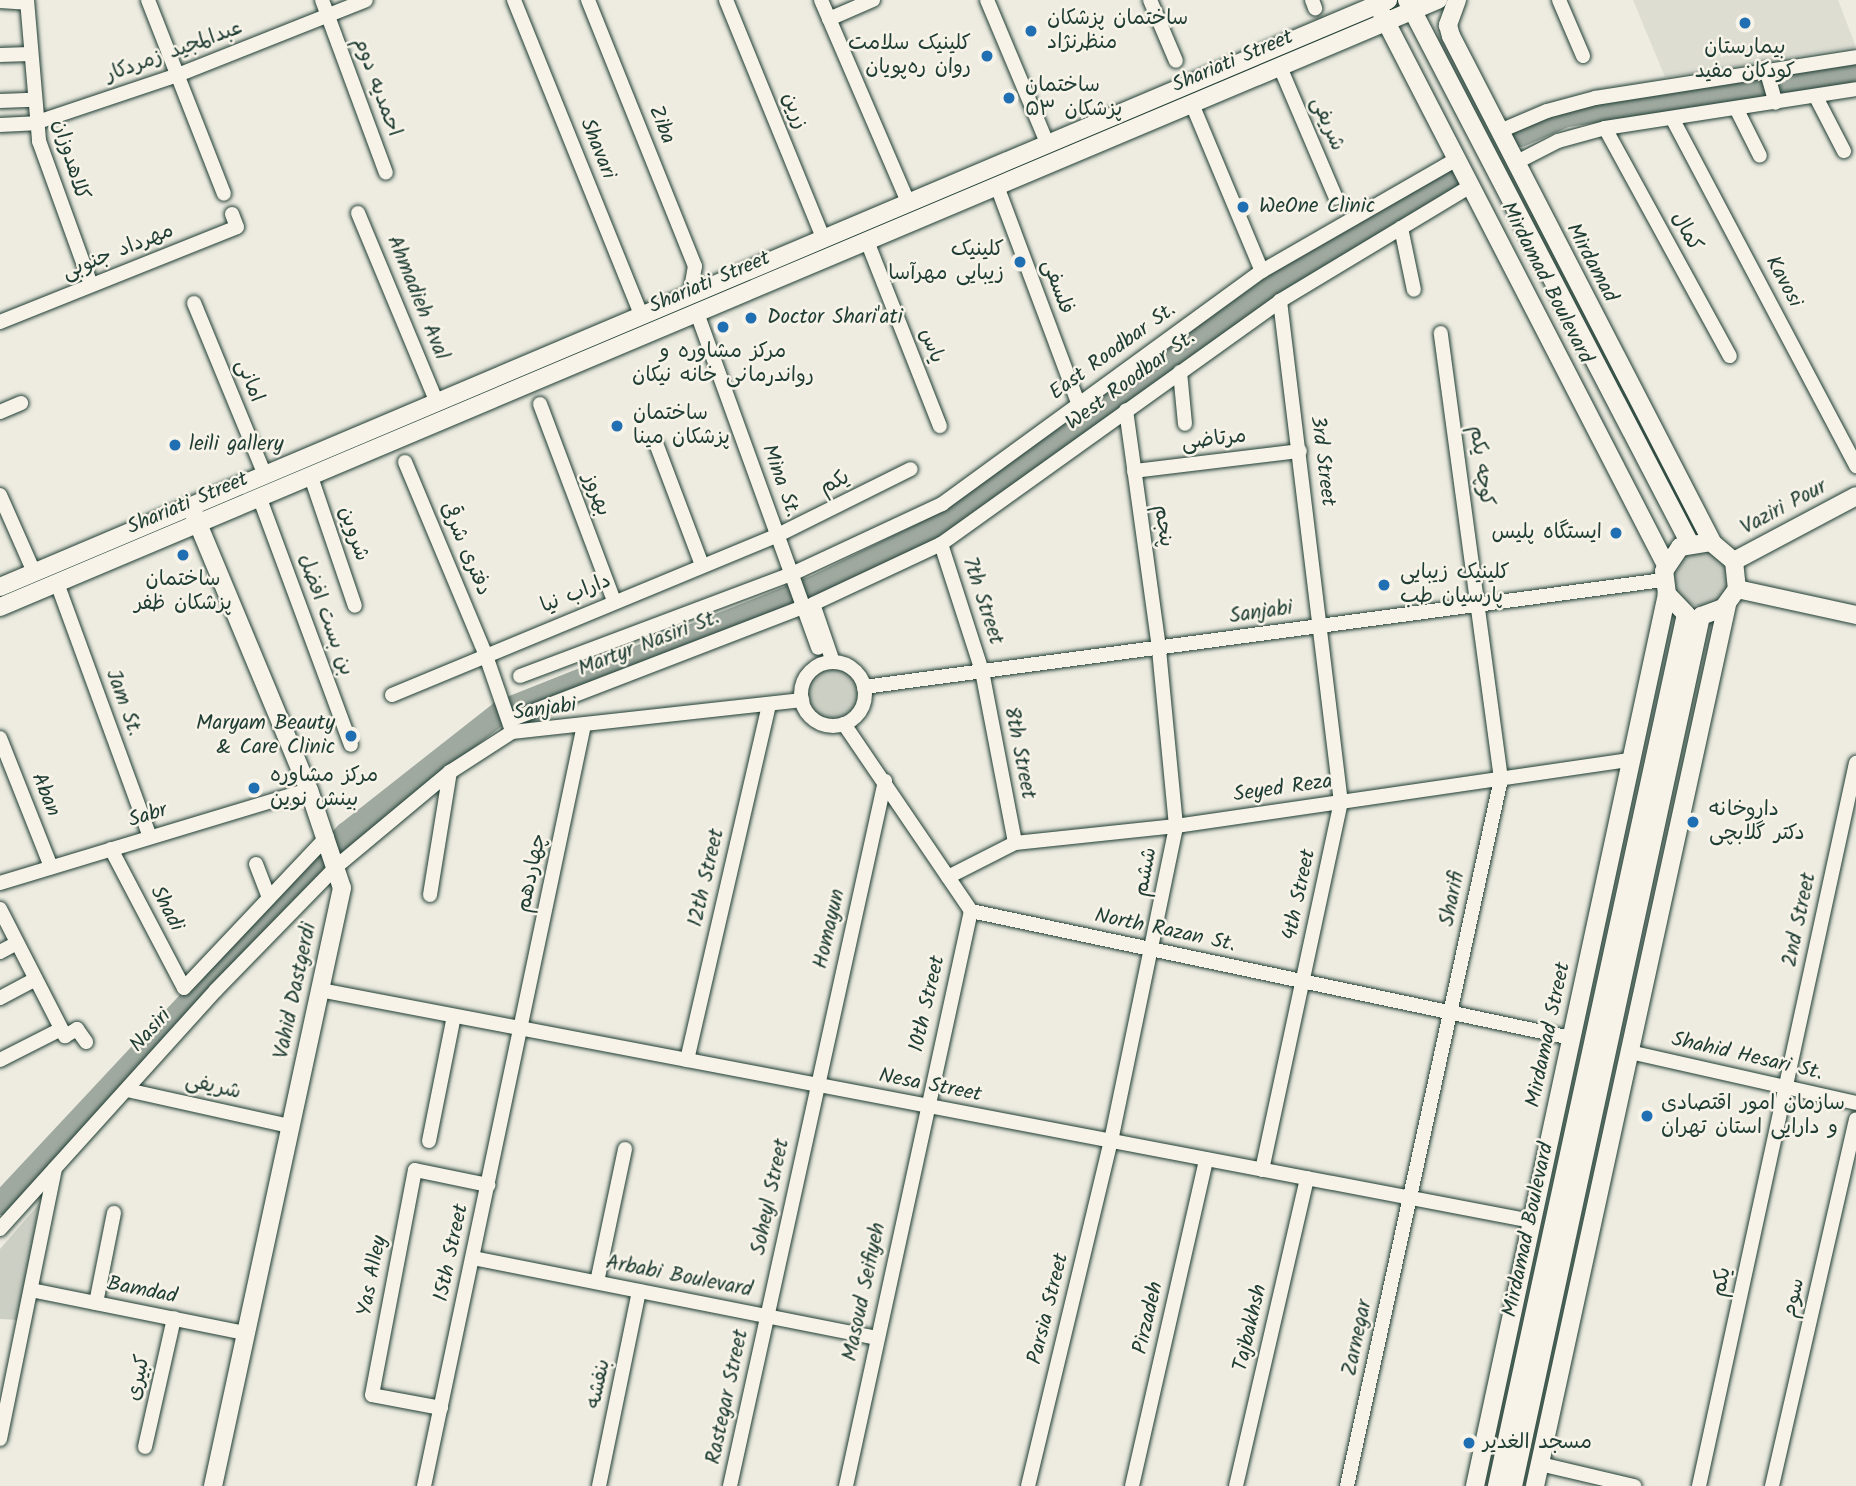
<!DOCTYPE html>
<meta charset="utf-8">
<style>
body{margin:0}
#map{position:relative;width:1856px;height:1486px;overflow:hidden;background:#eeece1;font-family:Kalam,"Playpen Sans Arabic",sans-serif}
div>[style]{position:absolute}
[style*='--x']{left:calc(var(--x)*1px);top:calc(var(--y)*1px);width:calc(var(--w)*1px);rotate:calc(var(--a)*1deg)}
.built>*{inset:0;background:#ddddd2}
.green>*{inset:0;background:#cccfc4}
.round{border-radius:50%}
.river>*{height:23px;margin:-11.5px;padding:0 11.5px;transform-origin:11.5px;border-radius:11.5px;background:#9fa99f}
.roads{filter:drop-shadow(0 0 2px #1f3d34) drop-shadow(0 0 2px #1f3d34)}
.minor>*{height:14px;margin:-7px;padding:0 7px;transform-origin:7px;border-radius:7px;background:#f7f3e8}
.minor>.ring{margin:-7px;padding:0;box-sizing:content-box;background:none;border:14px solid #f7f3e8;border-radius:50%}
.major>*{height:18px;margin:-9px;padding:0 9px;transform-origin:9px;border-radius:9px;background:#f7f3e8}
.dots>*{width:19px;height:19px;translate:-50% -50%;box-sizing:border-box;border:4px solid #f7f3e8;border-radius:50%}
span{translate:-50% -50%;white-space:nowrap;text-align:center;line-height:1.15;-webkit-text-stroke:5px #f7f3e8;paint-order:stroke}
.poi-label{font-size:21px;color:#1f3d34}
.left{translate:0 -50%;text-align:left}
.right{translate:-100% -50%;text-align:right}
.street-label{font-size:21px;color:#1f3d34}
</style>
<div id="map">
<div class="built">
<div style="clip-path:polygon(1633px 0,1838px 0,1856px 47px,1665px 77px)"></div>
</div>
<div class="green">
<div class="round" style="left:1673px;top:550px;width:56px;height:56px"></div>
<div class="round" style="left:808px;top:669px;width:50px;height:50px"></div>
<div style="clip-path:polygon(39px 1204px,20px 1320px,0 1319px,0 1249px)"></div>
</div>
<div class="river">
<div style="--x:1520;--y:135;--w:50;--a:-23.5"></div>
<div style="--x:1566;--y:115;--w:293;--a:-8.4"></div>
<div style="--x:0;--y:1203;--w:507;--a:-46.92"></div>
<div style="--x:346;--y:833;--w:197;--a:-38.2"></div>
<div style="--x:501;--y:711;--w:336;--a:-21.7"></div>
<div style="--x:813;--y:587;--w:147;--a:-26.2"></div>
<div style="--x:945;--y:522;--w:407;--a:-35.8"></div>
<div style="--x:1275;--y:284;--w:203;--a:-31.1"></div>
</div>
<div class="roads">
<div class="minor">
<div style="--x:27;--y:0;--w:142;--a:85.1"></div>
<div style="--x:39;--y:141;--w:153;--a:70.1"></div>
<div style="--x:148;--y:0;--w:208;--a:68.6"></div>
<div style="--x:322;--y:0;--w:184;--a:69.7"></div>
<div style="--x:514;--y:0;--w:339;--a:68"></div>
<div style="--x:588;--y:0;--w:287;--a:68.1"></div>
<div style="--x:695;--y:266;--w:29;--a:100"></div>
<div style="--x:726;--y:0;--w:257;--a:67.8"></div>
<div style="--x:821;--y:0;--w:220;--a:66.7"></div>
<div style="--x:987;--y:0;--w:155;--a:67.2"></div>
<div style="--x:1150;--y:0;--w:66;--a:66.9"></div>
<div style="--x:1312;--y:0;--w:9;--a:69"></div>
<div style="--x:1559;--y:0;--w:61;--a:66.8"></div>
<div style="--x:0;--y:1;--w:27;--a:4"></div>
<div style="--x:829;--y:19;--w:48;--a:-23.4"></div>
<div style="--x:0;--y:55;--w:30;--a:-2"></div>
<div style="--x:1280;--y:67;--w:142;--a:66.9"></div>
<div style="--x:1766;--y:69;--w:35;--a:74"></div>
<div style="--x:1816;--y:97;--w:61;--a:62.6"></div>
<div style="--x:0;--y:101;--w:33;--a:-2"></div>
<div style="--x:1192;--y:104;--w:181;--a:67.3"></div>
<div style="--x:1737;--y:110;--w:51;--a:63.4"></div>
<div style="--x:1672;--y:118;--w:394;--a:62.1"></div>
<div style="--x:0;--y:125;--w:35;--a:-3"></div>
<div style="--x:35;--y:123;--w:151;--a:-18.6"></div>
<div style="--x:178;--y:75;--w:202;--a:-21.7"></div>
<div style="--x:1605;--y:128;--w:260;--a:61.3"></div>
<div style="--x:1500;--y:131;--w:51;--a:-23.1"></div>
<div style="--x:1547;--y:111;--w:50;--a:-15.2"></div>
<div style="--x:1595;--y:98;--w:264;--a:-8.9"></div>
<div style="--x:1517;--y:162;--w:46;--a:-27.1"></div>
<div style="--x:1558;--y:141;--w:49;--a:-15.5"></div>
<div style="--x:1605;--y:128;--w:254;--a:-8.8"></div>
<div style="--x:997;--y:186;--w:232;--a:69.5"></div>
<div style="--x:358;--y:213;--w:203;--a:67.4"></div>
<div style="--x:1401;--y:228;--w:63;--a:78.2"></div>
<div style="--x:867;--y:241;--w:199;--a:68.5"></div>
<div style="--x:194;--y:303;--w:186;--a:67.6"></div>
<div style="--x:697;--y:313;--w:356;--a:70.1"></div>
<div style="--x:0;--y:322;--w:255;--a:-21.8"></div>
<div style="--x:237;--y:227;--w:14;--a:-111"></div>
<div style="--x:1180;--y:372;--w:52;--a:84.5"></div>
<div style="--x:540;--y:404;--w:210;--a:69.4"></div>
<div style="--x:0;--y:412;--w:23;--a:-23"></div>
<div style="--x:657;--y:446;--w:127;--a:69.3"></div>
<div style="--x:405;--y:462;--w:207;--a:67.3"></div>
<div style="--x:485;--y:653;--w:79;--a:70.9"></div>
<div style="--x:1134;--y:471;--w:167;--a:-6.9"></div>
<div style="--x:311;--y:477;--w:136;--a:71.2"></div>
<div style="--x:0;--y:495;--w:84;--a:66.2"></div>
<div style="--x:260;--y:499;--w:262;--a:69.7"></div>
<div style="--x:941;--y:544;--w:133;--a:72.1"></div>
<div style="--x:982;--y:671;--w:175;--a:79.1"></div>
<div style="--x:57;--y:583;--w:270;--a:69.9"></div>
<div style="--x:833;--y:662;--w:61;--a:-109"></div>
<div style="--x:813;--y:604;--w:141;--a:-25.1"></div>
<div style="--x:941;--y:544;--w:417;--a:-35.6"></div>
<div style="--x:1280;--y:301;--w:223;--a:-31.1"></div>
<div class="ring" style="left:801px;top:662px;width:50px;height:50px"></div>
<div style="--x:520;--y:676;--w:290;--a:-20.6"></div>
<div style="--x:792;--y:574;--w:166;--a:-25"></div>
<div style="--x:942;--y:504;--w:396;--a:-36.1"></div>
<div style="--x:1262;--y:271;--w:225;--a:-29.9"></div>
<div style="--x:864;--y:687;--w:806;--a:-7.63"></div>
<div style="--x:392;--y:695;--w:418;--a:-22.5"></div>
<div style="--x:778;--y:535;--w:148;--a:-26.4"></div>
<div style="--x:510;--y:720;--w:314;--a:-21.1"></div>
<div style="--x:844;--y:724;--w:226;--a:55.8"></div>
<div style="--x:971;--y:911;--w:613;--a:11.95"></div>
<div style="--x:0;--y:738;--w:139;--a:68.4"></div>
<div style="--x:111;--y:849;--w:157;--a:62.3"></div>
<div style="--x:184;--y:988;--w:208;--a:-46.6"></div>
<div style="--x:256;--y:864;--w:36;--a:69"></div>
<div style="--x:948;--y:877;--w:75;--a:-26.9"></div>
<div style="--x:1015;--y:843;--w:162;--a:-6"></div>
<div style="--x:1176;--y:826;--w:460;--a:-8.3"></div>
<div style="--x:0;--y:883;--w:323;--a:-16.8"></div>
<div style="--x:430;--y:895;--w:125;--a:-80.8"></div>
<div style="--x:0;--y:909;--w:143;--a:62.9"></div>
<div style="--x:65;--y:1036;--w:14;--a:-30"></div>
<div style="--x:77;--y:1029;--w:16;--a:55"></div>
<div style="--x:0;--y:952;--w:19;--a:-28"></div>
<div style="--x:320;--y:990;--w:1234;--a:10.79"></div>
<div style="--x:0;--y:998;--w:40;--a:-28"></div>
<div style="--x:1630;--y:1052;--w:232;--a:12.7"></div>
<div style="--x:0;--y:1060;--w:68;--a:-26.9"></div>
<div style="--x:687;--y:1060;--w:364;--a:-77"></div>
<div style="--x:127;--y:1090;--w:167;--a:12.5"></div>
<div style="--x:429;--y:1141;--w:127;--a:-78.7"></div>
<div style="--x:1262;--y:1170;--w:375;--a:-77.9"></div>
<div style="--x:1341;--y:803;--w:506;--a:-96.93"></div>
<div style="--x:0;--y:1229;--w:322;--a:-47.9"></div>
<div style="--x:216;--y:990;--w:173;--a:-45.7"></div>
<div style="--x:337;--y:866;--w:147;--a:-39.8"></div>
<div style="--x:450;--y:772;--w:74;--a:-32.8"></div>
<div style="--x:512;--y:732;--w:292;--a:-6.3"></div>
<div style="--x:473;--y:1258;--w:412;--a:11.2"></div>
<div style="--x:597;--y:1282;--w:136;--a:-78.1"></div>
<div style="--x:31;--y:1290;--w:218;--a:11.4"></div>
<div style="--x:96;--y:1303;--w:92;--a:-78.7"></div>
<div style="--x:441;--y:1408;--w:70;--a:-169.3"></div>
<div style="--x:372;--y:1395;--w:229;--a:-79.2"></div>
<div style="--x:415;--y:1170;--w:75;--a:11.6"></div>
<div style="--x:0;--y:1439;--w:276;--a:-78.5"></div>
<div style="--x:145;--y:1447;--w:132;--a:-77.3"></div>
<div style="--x:1540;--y:1464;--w:97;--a:13.2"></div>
<div style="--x:424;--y:1486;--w:778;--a:-78.13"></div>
<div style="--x:599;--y:1486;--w:199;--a:-78.4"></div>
<div style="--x:730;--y:1486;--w:722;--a:-77.6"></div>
<div style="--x:846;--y:1486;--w:588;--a:-77.74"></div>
<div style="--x:1028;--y:1486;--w:355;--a:-76.5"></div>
<div style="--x:1111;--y:1141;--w:322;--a:-78.3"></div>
<div style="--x:1176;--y:826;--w:179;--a:-95.5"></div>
<div style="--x:1159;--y:648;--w:240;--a:-97.9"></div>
<div style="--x:1132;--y:1486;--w:335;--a:-77.2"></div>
<div style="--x:1236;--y:1486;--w:316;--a:-77"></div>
<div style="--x:1347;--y:1486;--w:724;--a:-77.71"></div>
<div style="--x:1501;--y:779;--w:450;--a:-97.7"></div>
<div style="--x:1699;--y:1486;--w:740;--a:-77.75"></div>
<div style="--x:1772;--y:1486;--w:376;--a:-77.1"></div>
</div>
<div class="major">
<div style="--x:1407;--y:0;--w:611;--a:62.51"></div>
<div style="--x:1457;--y:0;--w:27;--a:110"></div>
<div style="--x:1448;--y:25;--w:11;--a:75"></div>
<div style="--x:1451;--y:36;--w:569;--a:62.71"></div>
<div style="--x:1382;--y:14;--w:620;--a:62.73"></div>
<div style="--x:194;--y:514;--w:299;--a:67.4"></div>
<div style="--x:309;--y:790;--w:103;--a:71.4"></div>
<div style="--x:342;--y:888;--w:612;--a:102.17"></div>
<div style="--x:1734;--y:561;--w:138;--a:-28"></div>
<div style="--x:0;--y:587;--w:1507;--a:-22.92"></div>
<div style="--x:1737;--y:589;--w:122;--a:12.3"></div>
<div style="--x:0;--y:607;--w:1561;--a:-22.89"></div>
<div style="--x:1475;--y:1486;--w:912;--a:-77.85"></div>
<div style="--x:1497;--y:1486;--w:892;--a:-77.77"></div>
<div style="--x:1686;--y:614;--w:28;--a:-134"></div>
<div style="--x:1667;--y:594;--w:23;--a:-97"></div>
<div style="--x:1664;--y:571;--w:29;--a:-56"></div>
<div style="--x:1680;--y:547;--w:31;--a:-9"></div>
<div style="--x:1711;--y:542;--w:30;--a:40"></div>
<div style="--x:1734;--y:561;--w:28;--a:84"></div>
<div style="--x:1737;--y:589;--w:24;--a:126"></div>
<div style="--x:1723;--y:608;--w:23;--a:160"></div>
<div style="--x:1701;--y:616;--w:890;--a:102.19"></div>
<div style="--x:1535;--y:1486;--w:902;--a:-77.71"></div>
</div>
</div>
<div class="dots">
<div style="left:1745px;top:23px;background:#1f6fb2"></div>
<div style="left:1031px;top:31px;background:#1f6fb2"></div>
<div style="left:987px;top:56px;background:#1f6fb2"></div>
<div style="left:1009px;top:98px;background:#1f6fb2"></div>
<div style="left:1243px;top:207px;background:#1f6fb2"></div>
<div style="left:1020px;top:262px;background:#1f6fb2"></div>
<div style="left:751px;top:318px;background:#1f6fb2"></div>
<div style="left:723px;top:327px;background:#1f6fb2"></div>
<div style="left:617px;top:426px;background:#1f6fb2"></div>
<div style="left:175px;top:445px;background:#1f6fb2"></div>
<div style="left:1616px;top:533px;background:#1f6fb2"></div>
<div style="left:183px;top:555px;background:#1f6fb2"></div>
<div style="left:1384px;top:585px;background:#1f6fb2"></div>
<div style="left:351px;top:736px;background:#1f6fb2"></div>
<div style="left:254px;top:788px;background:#1f6fb2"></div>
<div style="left:1693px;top:822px;background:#1f6fb2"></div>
<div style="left:1647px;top:1116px;background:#1f6fb2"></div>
<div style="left:1469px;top:1443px;background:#1f6fb2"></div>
</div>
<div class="poi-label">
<span class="left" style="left:1047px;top:31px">ساختمان پزشکان<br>منظرنژاد</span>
<span class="right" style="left:971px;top:56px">کلینیک سلامت<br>روان ره‌پویان</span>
<span style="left:1745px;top:60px">بیمارستان<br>کودکان مفید</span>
<span class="left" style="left:1025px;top:98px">ساختمان<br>پزشکان ۵۳</span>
<span class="left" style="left:1259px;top:207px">WeOne Clinic</span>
<span class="right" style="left:1004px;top:262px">کلینیک<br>زیبایی مهرآسا</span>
<span class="left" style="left:767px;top:318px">Doctor Shari'ati</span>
<span style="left:723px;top:364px">مرکز مشاوره و<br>رواندرمانی خانه نیکان</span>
<span class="left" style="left:633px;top:426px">ساختمان<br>پزشكان مينا</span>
<span class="left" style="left:189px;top:445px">leili gallery</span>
<span class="right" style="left:1602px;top:533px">ایستگاه پلیس</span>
<span class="left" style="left:1400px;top:585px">کلینیک زیبایی<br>پارسیان طب</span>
<span style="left:183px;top:592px">ساختمان<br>پزشکان ظفر</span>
<span class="right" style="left:335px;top:736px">Maryam Beauty<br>&amp; Care Clinic</span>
<span class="left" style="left:270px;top:788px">مرکز مشاوره<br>بینش نوین</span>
<span class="left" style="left:1709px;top:822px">داروخانه<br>دکتر گلابچی</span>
<span class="left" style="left:1661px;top:1116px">سازمان امور اقتصادی<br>و دارایی استان تهران</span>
<span class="left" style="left:1483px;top:1443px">مسجد الغدیر</span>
</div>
<div class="street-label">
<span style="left:174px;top:52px;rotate:-20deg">عبدالمجید زمردکار</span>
<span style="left:1233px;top:62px;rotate:-23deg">Shariati Street</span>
<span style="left:377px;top:87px;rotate:70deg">احمدیه دوم</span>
<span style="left:794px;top:111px;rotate:68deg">زرین</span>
<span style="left:1327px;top:124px;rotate:67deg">شریفی</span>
<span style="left:661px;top:125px;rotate:68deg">Ziba</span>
<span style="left:597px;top:149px;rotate:68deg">Shavari</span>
<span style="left:70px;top:160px;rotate:73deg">کلاهدوزان</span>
<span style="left:1686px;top:232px;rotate:61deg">کمال</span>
<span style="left:118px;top:252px;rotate:-22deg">مهرداد جنوبی</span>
<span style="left:1591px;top:263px;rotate:62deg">Mirdamad</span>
<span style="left:1783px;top:282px;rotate:62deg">Kavosi</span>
<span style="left:710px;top:283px;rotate:-23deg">Shariati Street</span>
<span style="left:1546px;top:283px;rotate:63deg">Mirdamad Boulevard</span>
<span style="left:1057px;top:287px;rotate:70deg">فلسفی</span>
<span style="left:417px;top:298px;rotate:68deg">Ahmadieh Aval</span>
<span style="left:931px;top:346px;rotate:69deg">یاس</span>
<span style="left:1113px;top:352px;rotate:-36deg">East Roodbar St.</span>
<span style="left:249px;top:381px;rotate:68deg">امانی</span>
<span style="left:1131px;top:381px;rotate:-36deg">West Roodbar St.</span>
<span style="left:1214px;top:440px;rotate:-7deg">مرتاضی</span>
<span style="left:1322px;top:461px;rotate:83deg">3rd Street</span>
<span style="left:1481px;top:466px;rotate:82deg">کوچه یکم</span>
<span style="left:780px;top:481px;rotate:70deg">Mina St.</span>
<span style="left:835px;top:483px;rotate:-26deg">یکم</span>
<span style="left:596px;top:495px;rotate:69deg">بهروز</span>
<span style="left:188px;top:504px;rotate:-23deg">Shariati Street</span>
<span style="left:1784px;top:508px;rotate:-28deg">Vaziri Pour</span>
<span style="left:1163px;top:526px;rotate:82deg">پنجم</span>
<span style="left:353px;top:534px;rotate:71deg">شروین</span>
<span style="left:465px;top:549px;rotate:67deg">دفتری شرقی</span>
<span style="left:576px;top:594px;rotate:-22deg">داراب نیا</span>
<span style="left:982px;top:601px;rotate:72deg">7th Street</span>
<span style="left:1261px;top:613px;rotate:-8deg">Sanjabi</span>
<span style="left:325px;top:615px;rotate:70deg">بن بست افضل</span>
<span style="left:649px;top:644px;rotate:-21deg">Martyr Nasiri St.</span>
<span style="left:123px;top:703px;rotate:70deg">Jam St.</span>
<span style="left:545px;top:710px;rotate:-8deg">Sanjabi</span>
<span style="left:1019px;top:753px;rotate:79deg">8th Street</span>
<span style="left:1283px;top:789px;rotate:-8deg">Seyed Reza</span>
<span style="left:45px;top:795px;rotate:68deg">Aban</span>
<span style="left:148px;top:816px;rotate:-17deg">Sabr</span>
<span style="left:1146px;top:872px;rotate:-79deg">ششم</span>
<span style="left:532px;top:873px;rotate:-78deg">چهاردهم</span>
<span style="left:707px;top:878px;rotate:-77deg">12th Street</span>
<span style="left:1300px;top:895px;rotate:-78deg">4th Street</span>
<span style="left:1453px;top:899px;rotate:-78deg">Sharifi</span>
<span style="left:166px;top:909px;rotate:62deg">Shadi</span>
<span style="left:1800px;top:920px;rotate:-78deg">2nd Street</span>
<span style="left:830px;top:929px;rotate:-77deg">Homayun</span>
<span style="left:1165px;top:931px;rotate:12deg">North Razan St.</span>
<span style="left:296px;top:991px;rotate:-78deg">Vahid Dastgerdi</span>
<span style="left:928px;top:1004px;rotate:-77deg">10th Street</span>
<span style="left:151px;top:1031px;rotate:-48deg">Nasiri</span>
<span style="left:1549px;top:1035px;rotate:-78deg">Mirdamad Street</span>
<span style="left:1747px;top:1057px;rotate:13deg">Shahid Hesari St.</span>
<span style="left:930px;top:1086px;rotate:11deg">Nesa Street</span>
<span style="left:213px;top:1087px;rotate:13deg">شریفی</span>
<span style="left:771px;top:1197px;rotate:-78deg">Soheyl Street</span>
<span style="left:1529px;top:1230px;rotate:-78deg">Mirdamad Boulevard</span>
<span style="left:452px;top:1253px;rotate:-78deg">15th Street</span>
<span style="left:373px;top:1276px;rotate:-79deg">Yas Alley</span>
<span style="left:679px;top:1277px;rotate:11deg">Arbabi Boulevard</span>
<span style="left:1722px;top:1282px;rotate:-78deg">یکم</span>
<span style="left:142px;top:1291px;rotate:11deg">Bamdad</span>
<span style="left:865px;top:1292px;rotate:-78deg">Masoud Seifiyeh</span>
<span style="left:1794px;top:1298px;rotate:-77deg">سوم</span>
<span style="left:1049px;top:1309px;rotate:-76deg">Parsia Street</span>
<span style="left:1149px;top:1318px;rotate:-77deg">Pirzadeh</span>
<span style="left:1251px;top:1328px;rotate:-77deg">Tajbakhsh</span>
<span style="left:1358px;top:1338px;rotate:-78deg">Zarnegar</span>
<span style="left:139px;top:1378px;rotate:-77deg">کبیری</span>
<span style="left:599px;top:1384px;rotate:-78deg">بنفشه</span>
<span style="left:728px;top:1397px;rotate:-78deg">Rastegar Street</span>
</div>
</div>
